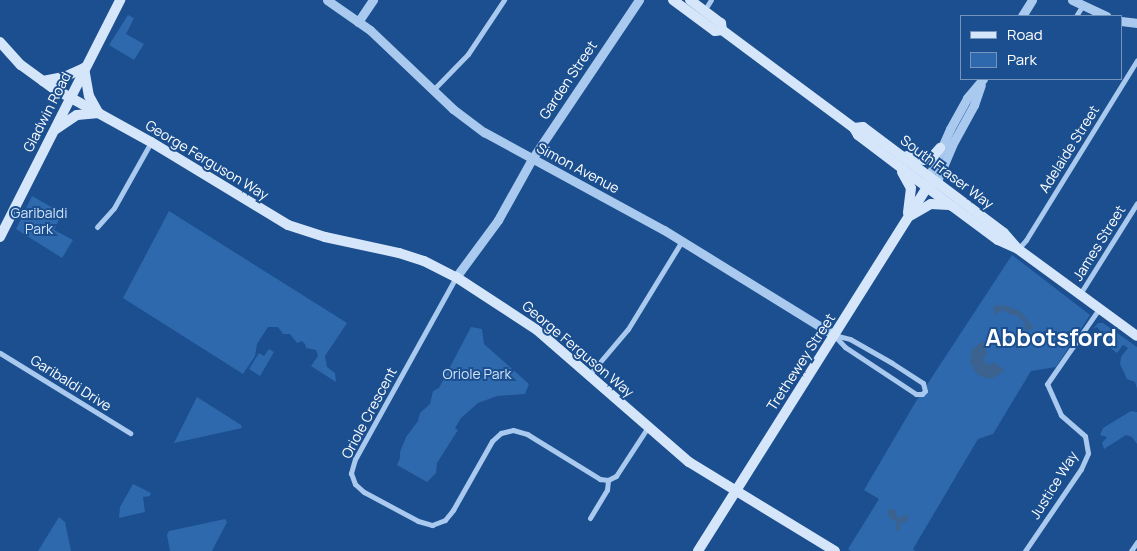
<!DOCTYPE html>
<style>
body{margin:0}
#map{position:relative;width:1137px;height:551px;overflow:hidden;background:#1b4f8f;font-family:Manrope,sans-serif}
div>[style]{position:absolute}
[style*='--x']{left:calc(var(--x)*1px);top:calc(var(--y)*1px);width:calc(var(--w)*1px);rotate:calc(var(--a)*1deg)}
.green>*{inset:0;background:#2e69ad}
.water>*{inset:0;background:#3c6290}
.minor>*{height:5px;margin:-2.5px;padding:0 2.5px;transform-origin:2.5px;border-radius:2.5px;background:#a9c9ee}
.tertiary>*{height:9px;margin:-4.5px;padding:0 4.5px;transform-origin:4.5px;border-radius:4.5px;background:#a9c9ee}
.secondary>*{height:10px;margin:-5px;padding:0 5px;transform-origin:5px;border-radius:5px;background:#d6e6fa}
span{translate:-50% -50%;white-space:nowrap;text-align:center;line-height:1.15;-webkit-text-stroke:4px #1b4f8f;paint-order:stroke}
.street-label{font-size:14px;color:#fff}
.park-label{font-size:14px;color:#cfe3fa}
.town-label{font-size:24px;color:#fff;font-weight:700}
.legend{position:absolute;left:960px;top:15px;width:162px;height:65px;box-sizing:border-box;background:#1b4f8f;border:1px solid #7695bc;margin:0;padding:6px 9px;list-style:none;font-size:15px;color:#fff}
.legend li{display:flex;align-items:center;gap:10px;height:25px}
.legend b{width:25px;border:1px solid #7695bc}
</style>
<div id="map">
<div class="green">
<div style="clip-path:polygon(128px 15px,134px 18px,126px 34px,144px 44px,134px 60px,109px 45px)"></div>
<div style="clip-path:polygon(32px 196px,62px 213px,54px 230px,73px 240px,62px 258px,16px 229px)"></div>
<div style="clip-path:polygon(169px 211px,347px 323px,325px 356px,327px 367px,335px 373px,336px 382px,311px 366px,318px 356px,316px 350px,306px 348px,305px 344px,302px 341px,297px 343px,290px 334px,283px 334px,278px 327px,268px 327px,257px 344px,255px 356px,243px 374px,123px 298px)"></div>
<div style="clip-path:polygon(1012px 255px,1090px 315px,1056px 367px,1031px 371px,993px 434px,978px 439px,913px 549px,915px 551px,851px 551px,848px 549px,879px 499px,864px 490px,915px 403px)"></div>
<div style="clip-path:polygon(1098px 323px,1103px 323px,1137px 347px,1137px 389px,1135px 382px,1127px 379px,1120px 364px,1121px 357px,1128px 348px,1123px 345px,1117px 353px,1104px 343px,1102px 341px,1105px 337px,1097px 327px,1093px 329px)"></div>
<div style="clip-path:polygon(471px 327px,482px 329px,484px 344px,529px 384px,525px 394px,497px 396px,478px 403px,461px 418px,455px 428px,458px 430px,437px 463px,436px 473px,427px 482px,397px 465px,400px 458px,400px 452px,406px 437px,418px 421px,420px 413px,430px 404px,433px 391px,439px 388px)"></div>
<div style="clip-path:polygon(269px 349px,274px 352px,260px 376px,249px 369px,259px 353px,264px 356px)"></div>
<div style="clip-path:polygon(197px 397px,241px 425px,242px 428px,174px 443px)"></div>
<div style="clip-path:polygon(1131px 411px,1137px 412px,1137px 444px,1132px 437px,1126px 435px,1104px 449px,1102px 443px,1107px 437px,1100px 435px,1103px 428px)"></div>
<div style="clip-path:polygon(133px 484px,151px 493px,150px 496px,143px 497px,145px 512px,119px 518px,120px 507px)"></div>
<div style="clip-path:polygon(59px 517px,65px 522px,71px 551px,38px 551px)"></div>
<div style="clip-path:polygon(225px 519px,227px 522px,212px 551px,170px 551px,167px 535px,169px 531px)"></div>
</div>
<div class="water">
<div style="clip-path:polygon(1004px 305px,1020px 311px,1034px 328px,1026px 330px,1023px 328px,1026px 324px,1017px 315px,1011px 315px,1003px 310px,995px 315px,993px 306px)"></div>
<div style="clip-path:polygon(983px 341px,987px 353px,983px 360px,985px 362px,989px 365px,994px 362px,1005px 370px,993px 378px,984px 378px,977px 374px,970px 362px,972px 349px)"></div>
<div style="clip-path:polygon(888px 509px,894px 509px,898px 518px,907px 514px,908px 521px,900px 523px,900px 531px,895px 530px,897px 523px,888px 516px)"></div>
</div>
<div class="minor">
<div style="--x:704;--y:11;--w:13;--a:-58"></div>
<div style="--x:1076;--y:16;--w:13;--a:-58"></div>
<div style="--x:433;--y:90;--w:50;--a:-45.8"></div>
<div style="--x:468;--y:54;--w:65;--a:-56.3"></div>
<div style="--x:97;--y:227;--w:25;--a:-48"></div>
<div style="--x:114;--y:208;--w:76;--a:-60.7"></div>
<div style="--x:1018;--y:249;--w:12;--a:-48"></div>
<div style="--x:1026;--y:240;--w:211;--a:-58.3"></div>
<div style="--x:456;--y:277;--w:208;--a:119"></div>
<div style="--x:355;--y:459;--w:15;--a:106"></div>
<div style="--x:351;--y:473;--w:12;--a:70"></div>
<div style="--x:355;--y:484;--w:12;--a:42"></div>
<div style="--x:364;--y:492;--w:61;--a:28.2"></div>
<div style="--x:418;--y:521;--w:15;--a:16"></div>
<div style="--x:432;--y:525;--w:14;--a:-21"></div>
<div style="--x:445;--y:520;--w:13;--a:-51"></div>
<div style="--x:453;--y:510;--w:79;--a:-60.5"></div>
<div style="--x:492;--y:441;--w:12;--a:-42"></div>
<div style="--x:501;--y:433;--w:12;--a:-14"></div>
<div style="--x:513;--y:430;--w:15;--a:16"></div>
<div style="--x:527;--y:434;--w:86;--a:31.7"></div>
<div style="--x:600;--y:479;--w:8;--a:7"></div>
<div style="--x:1080;--y:294;--w:107;--a:-57.9"></div>
<div style="--x:834;--y:335;--w:16;--a:14"></div>
<div style="--x:850;--y:339;--w:48;--a:29.7"></div>
<div style="--x:892;--y:363;--w:37;--a:33"></div>
<div style="--x:923;--y:383;--w:8;--a:76"></div>
<div style="--x:925;--y:391;--w:4;--a:135"></div>
<div style="--x:922;--y:394;--w:6;--a:180"></div>
<div style="--x:916;--y:394;--w:85;--a:-146.5"></div>
<div style="--x:845;--y:347;--w:16;--a:-133"></div>
<div style="--x:0;--y:353;--w:153;--a:31.6"></div>
<div style="--x:589;--y:375;--w:60;--a:-49.7"></div>
<div style="--x:628;--y:329;--w:103;--a:-58.5"></div>
<div style="--x:590;--y:518;--w:33;--a:-59"></div>
<div style="--x:607;--y:490;--w:10;--a:-84"></div>
<div style="--x:608;--y:480;--w:9;--a:-27"></div>
<div style="--x:616;--y:476;--w:59;--a:-56.9"></div>
<div style="--x:1025;--y:551;--w:99;--a:-55.7"></div>
<div style="--x:1081;--y:469;--w:17;--a:-66"></div>
<div style="--x:1088;--y:453;--w:17;--a:-100"></div>
<div style="--x:1085;--y:436;--w:32;--a:-139"></div>
<div style="--x:1061;--y:415;--w:34;--a:-114"></div>
<div style="--x:1047;--y:384;--w:91;--a:-55.3"></div>
<div style="--x:1131;--y:551;--w:11;--a:-56"></div>
</div>
<div class="tertiary">
<div style="--x:327;--y:0;--w:52;--a:34.9"></div>
<div style="--x:370;--y:30;--w:115;--a:43.6"></div>
<div style="--x:453;--y:109;--w:39;--a:37"></div>
<div style="--x:484;--y:132;--w:205;--a:28.6"></div>
<div style="--x:664;--y:230;--w:200;--a:31.7"></div>
<div style="--x:1072;--y:0;--w:38;--a:25"></div>
<div style="--x:1022;--y:16;--w:19;--a:-58"></div>
<div style="--x:1121;--y:21;--w:16;--a:7"></div>
<div style="--x:358;--y:22;--w:27;--a:-56"></div>
<div style="--x:927;--y:181;--w:57;--a:-66.1"></div>
<div style="--x:950;--y:129;--w:35;--a:-61"></div>
<div style="--x:967;--y:98;--w:25;--a:-50"></div>
<div style="--x:931;--y:184;--w:7;--a:-27"></div>
<div style="--x:937;--y:181;--w:39;--a:-67"></div>
<div style="--x:952;--y:145;--w:46;--a:-61.2"></div>
<div style="--x:974;--y:105;--w:21;--a:-71"></div>
<div style="--x:456;--y:277;--w:71;--a:-53.6"></div>
<div style="--x:498;--y:220;--w:70;--a:-60.9"></div>
<div style="--x:532;--y:159;--w:192;--a:-56.1"></div>
</div>
<div class="secondary">
<div style="--x:673;--y:0;--w:52;--a:36.4"></div>
<div style="--x:715;--y:31;--w:7;--a:-8"></div>
<div style="--x:722;--y:30;--w:164;--a:36.6"></div>
<div style="--x:854;--y:128;--w:8;--a:60"></div>
<div style="--x:858;--y:135;--w:118;--a:37.1"></div>
<div style="--x:952;--y:206;--w:57;--a:36.5"></div>
<div style="--x:998;--y:240;--w:22;--a:24"></div>
<div style="--x:1018;--y:249;--w:147;--a:36.2"></div>
<div style="--x:690;--y:0;--w:39;--a:37"></div>
<div style="--x:721;--y:23;--w:7;--a:82"></div>
<div style="--x:0;--y:42;--w:31;--a:48"></div>
<div style="--x:21;--y:65;--w:39;--a:36"></div>
<div style="--x:53;--y:88;--w:112;--a:28.9"></div>
<div style="--x:151;--y:142;--w:160;--a:31.2"></div>
<div style="--x:288;--y:225;--w:39;--a:18"></div>
<div style="--x:325;--y:237;--w:76;--a:12.2"></div>
<div style="--x:399;--y:253;--w:26;--a:18"></div>
<div style="--x:424;--y:261;--w:36;--a:27"></div>
<div style="--x:456;--y:277;--w:97;--a:33.2"></div>
<div style="--x:537;--y:330;--w:201;--a:41"></div>
<div style="--x:689;--y:462;--w:171;--a:31.4"></div>
<div style="--x:84;--y:68;--w:28;--a:80"></div>
<div style="--x:89;--y:96;--w:18;--a:61"></div>
<div style="--x:43;--y:81;--w:21;--a:-11"></div>
<div style="--x:64;--y:77;--w:22;--a:-24"></div>
<div style="--x:854;--y:128;--w:9;--a:-6"></div>
<div style="--x:863;--y:127;--w:176;--a:36.9"></div>
<div style="--x:1004;--y:233;--w:18;--a:49"></div>
<div style="--x:56;--y:129;--w:25;--a:-34"></div>
<div style="--x:77;--y:115;--w:22;--a:-5"></div>
<div style="--x:907;--y:156;--w:17;--a:13"></div>
<div style="--x:924;--y:160;--w:10;--a:-24"></div>
<div style="--x:933;--y:156;--w:11;--a:-49"></div>
<div style="--x:902;--y:172;--w:18;--a:61"></div>
<div style="--x:911;--y:188;--w:25;--a:97"></div>
<div style="--x:910;--y:216;--w:24;--a:-30"></div>
<div style="--x:931;--y:204;--w:18;--a:3"></div>
<div style="--x:0;--y:237;--w:266;--a:-63.1"></div>
<div style="--x:698;--y:551;--w:430;--a:-57.8"></div>
</div>
<div class="street-label">
<span style="left:568px;top:80px;rotate:-56deg">Garden Street</span>
<span style="left:47px;top:112px;rotate:-63deg">Gladwin Road</span>
<span style="left:1069px;top:149px;rotate:-58deg">Adelaide Street</span>
<span style="left:207px;top:160px;rotate:31deg">George Ferguson Way</span>
<span style="left:578px;top:168px;rotate:28deg">Simon Avenue</span>
<span style="left:947px;top:172px;rotate:37deg">South Fraser Way</span>
<span style="left:1099px;top:243px;rotate:-58deg">James Street</span>
<span style="left:578px;top:349px;rotate:40deg">George Ferguson Way</span>
<span style="left:801px;top:362px;rotate:-57deg">Trethewey Street</span>
<span style="left:71px;top:383px;rotate:32deg">Garibaldi Drive</span>
<span style="left:369px;top:413px;rotate:-62deg">Oriole Crescent</span>
<span style="left:1054px;top:485px;rotate:-58deg">Justice Way</span>
</div>
<div class="park-label">
<span style="left:39px;top:221px">Garibaldi<br>Park</span>
<span style="left:477px;top:374px">Oriole Park</span>
</div>
<div class="town-label">
<span style="left:1051px;top:337px">Abbotsford</span>
</div>
<ul class="legend">
<li><b style="height:6px;background:#d6e6fa"></b>Road</li>
<li><b style="height:14px;background:#2e69ad"></b>Park</li>
</ul>
</div>
